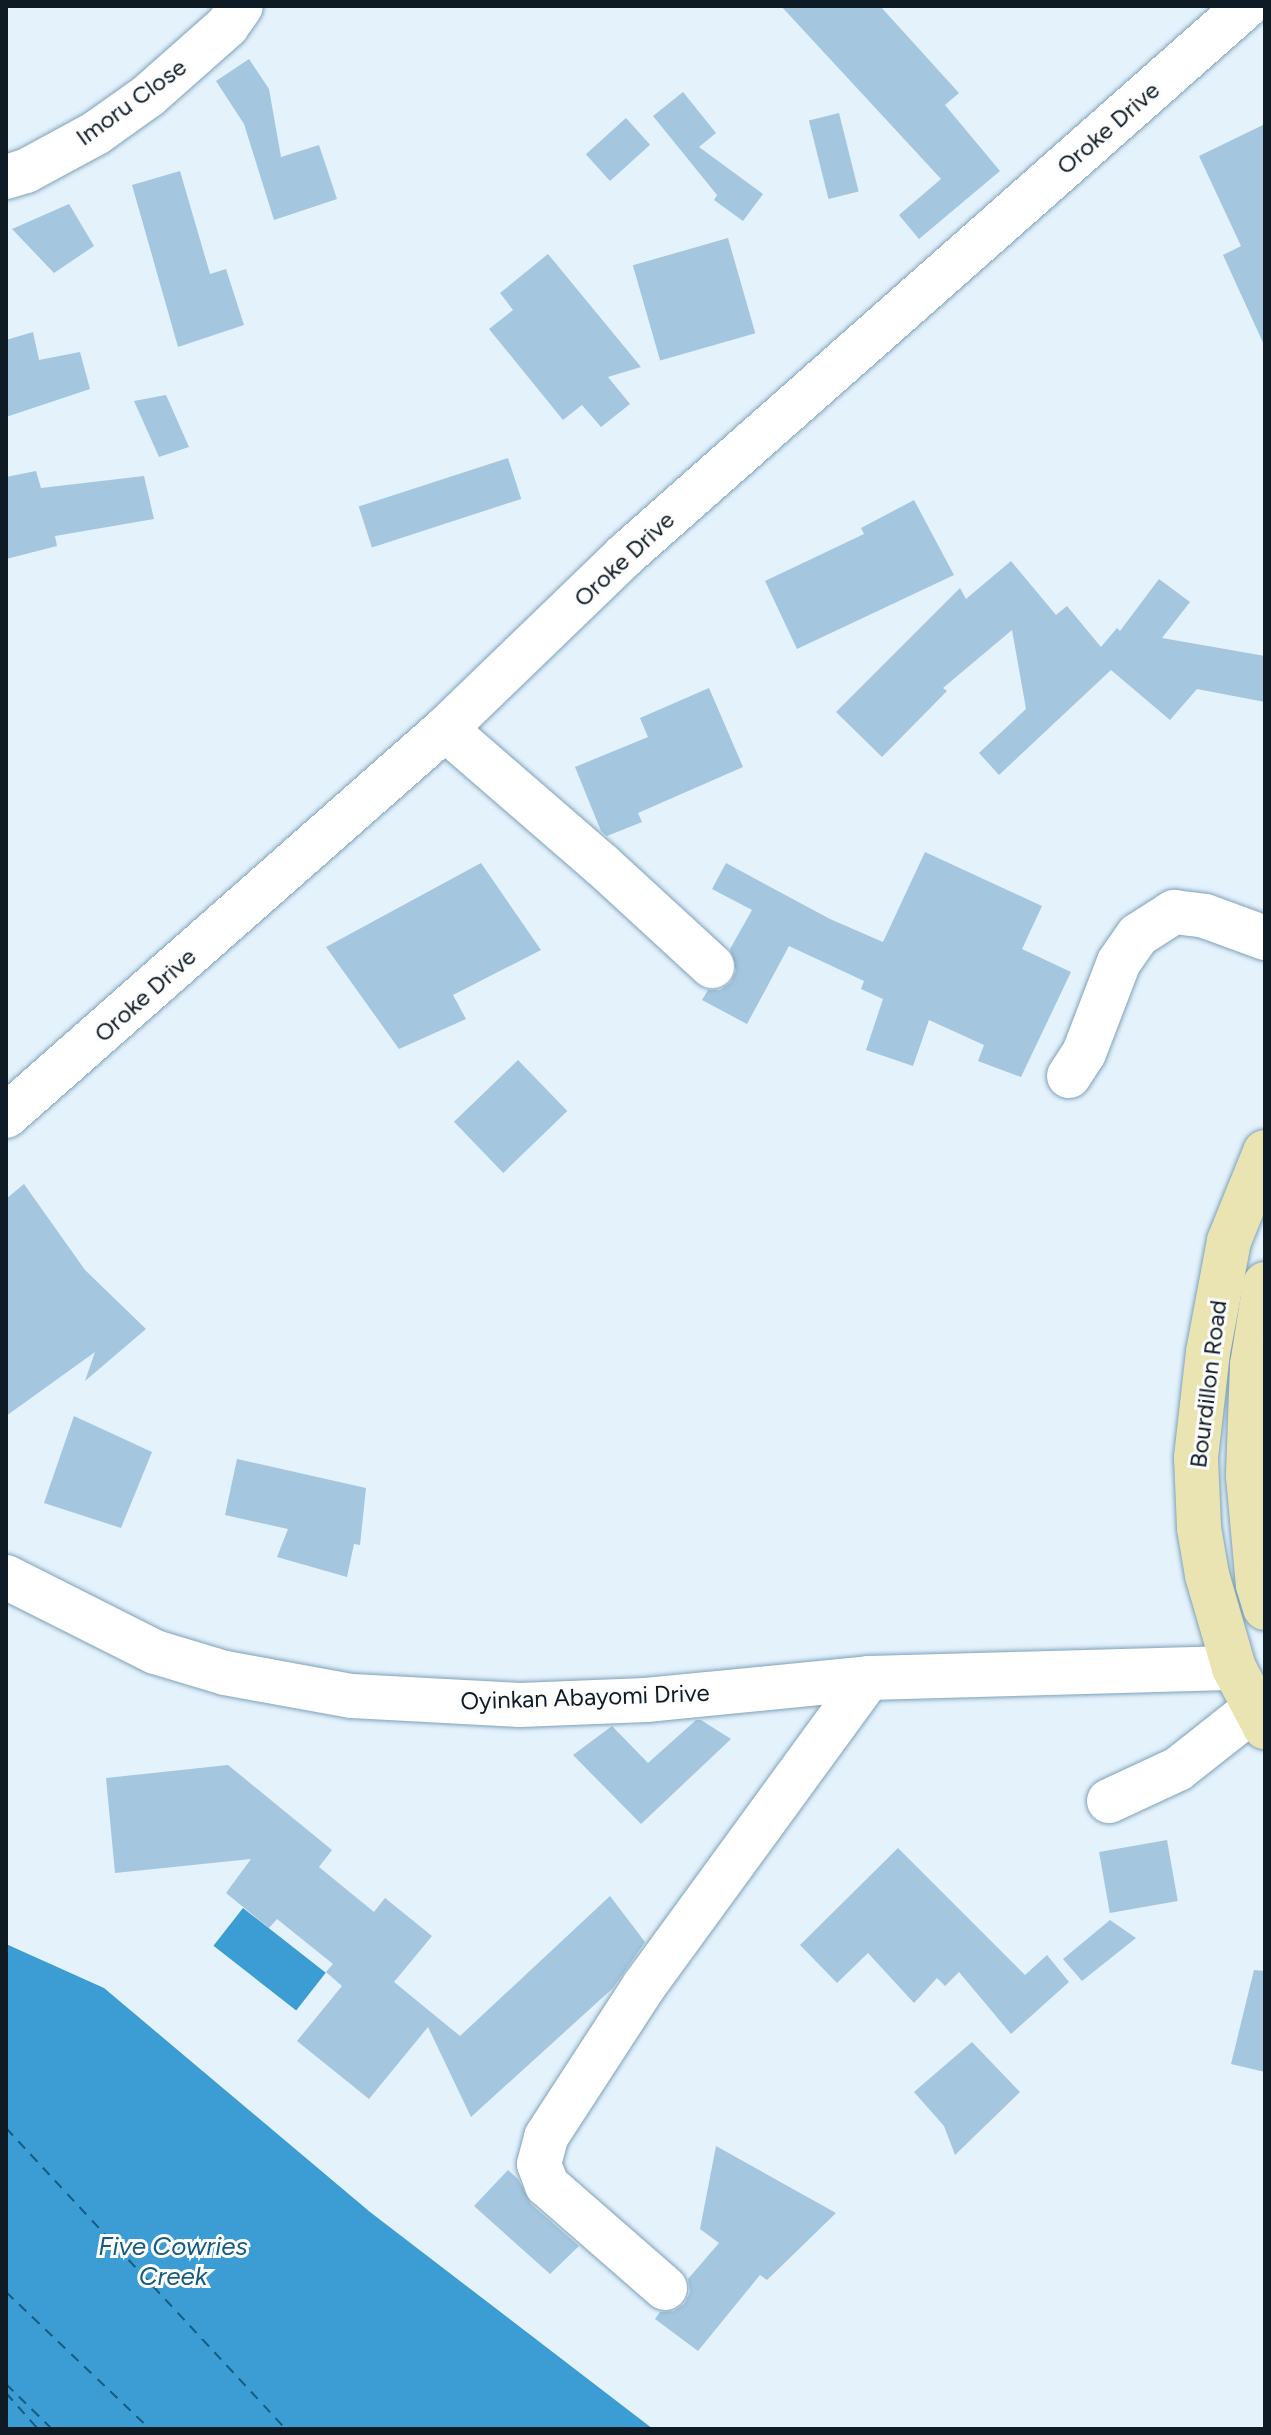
<!DOCTYPE html>
<style>
body{margin:0}
#map{position:relative;width:1271px;height:2435px;overflow:hidden;background:#e4f2fc;font-family:Figtree,sans-serif}
div>[style]{position:absolute}
[style*='--x']{left:calc(var(--x)*1px);top:calc(var(--y)*1px);width:calc(var(--w)*1px);rotate:calc(var(--a)*1deg)}
.water>*{inset:0;background:#3b9dd4;transform-origin:0 0}
.ferry>*{height:2px;margin-top:-1px;transform-origin:0;background:repeating-linear-gradient(90deg,#145c82 0 10px,transparent 0 18px)}
.building>*{inset:0;background:#a4c6de;transform-origin:0 0}
.roads{filter:drop-shadow(0 0 2px #7fa1b8) drop-shadow(0 0 2px #7fa1b8)}
.minor>*{height:44px;margin:-22px;padding:0 22px;transform-origin:22px;border-radius:22px;background:#fff}
.major>*{height:44px;margin:-22px;padding:0 22px;transform-origin:22px;border-radius:22px;background:#e9e4b2}
span{translate:-50% -50%;white-space:nowrap;text-align:center;line-height:1.15;-webkit-text-stroke:6px #fdfdfd;paint-order:stroke}
.street-label{font-size:24px;color:#0e1b24}
.water-label{font-size:26px;color:#145c82;font-style:italic}
.frame{position:absolute;inset:0;border:8px solid #0e1b24;pointer-events:none}
</style>
<div id="map">
<div class="water">
<div style="left:243px;top:1908px;width:105px;height:48px;rotate:38deg"></div>
<div style="clip-path:polygon(6px 1944px,104px 1988px,370px 2212px,653px 2429px,6px 2429px)"></div>
</div>
<div class="ferry">
<div style="--x:6;--y:2128;--w:411;--a:47.1"></div>
<div style="--x:6;--y:2292;--w:199;--a:43.6"></div>
<div style="--x:6;--y:2384;--w:64;--a:44.4"></div>
<div style="--x:6;--y:2393;--w:48;--a:48.4"></div>
</div>
<div class="building">
<div style="clip-path:polygon(781px 6px,880px 6px,959px 93px,945px 105px,1000px 171px,919px 239px,899px 215px,941px 179px)"></div>
<div style="clip-path:polygon(249px 59px,269px 89px,281px 157px,319px 145px,337px 199px,274px 220px,244px 124px,216px 81px)"></div>
<div style="clip-path:polygon(683px 92px,716px 133px,699px 147px,763px 194px,743px 221px,714px 200px,717px 195px,653px 116px)"></div>
<div style="left:839px;top:113px;width:81px;height:31px;rotate:76deg"></div>
<div style="left:626px;top:118px;width:36px;height:54px;rotate:48deg"></div>
<div style="clip-path:polygon(1265px 124px,1265px 347px,1223px 255px,1241px 246px,1199px 156px)"></div>
<div style="clip-path:polygon(180px 171px,210px 274px,226px 269px,244px 325px,178px 347px,132px 185px)"></div>
<div style="clip-path:polygon(69px 204px,94px 246px,54px 273px,12px 229px)"></div>
<div style="left:728px;top:238px;width:99px;height:99px;rotate:74deg"></div>
<div style="clip-path:polygon(548px 254px,641px 367px,608px 377px,630px 404px,601px 427px,582px 405px,563px 420px,489px 329px,513px 310px,500px 293px)"></div>
<div style="clip-path:polygon(33px 332px,39px 360px,80px 352px,90px 389px,6px 417px,6px 340px)"></div>
<div style="clip-path:polygon(166px 395px,189px 447px,159px 457px,134px 401px)"></div>
<div style="left:508px;top:458px;width:43px;height:157px;rotate:72deg"></div>
<div style="clip-path:polygon(36px 471px,41px 488px,144px 476px,154px 519px,55px 536px,57px 546px,6px 559px,6px 477px)"></div>
<div style="clip-path:polygon(914px 500px,954px 575px,797px 649px,765px 581px,864px 534px,861px 528px)"></div>
<div style="clip-path:polygon(1011px 561px,1056px 615px,1067px 606px,1101px 647px,1117px 628px,1120px 631px,1159px 579px,1190px 602px,1162px 638px,1265px 656px,1265px 702px,1197px 689px,1170px 720px,1111px 670px,999px 775px,979px 753px,1026px 709px,1012px 630px,943px 688px,947px 691px,882px 757px,836px 712px,960px 588px,966px 599px)"></div>
<div style="clip-path:polygon(709px 688px,743px 767px,638px 813px,642px 822px,607px 836px,601px 831px,575px 767px,648px 737px,640px 718px)"></div>
<div style="clip-path:polygon(925px 852px,1042px 906px,1022px 949px,1071px 972px,1021px 1077px,978px 1061px,984px 1045px,929px 1020px,913px 1066px,866px 1050px,883px 999px,861px 989px,864px 981px,789px 946px,747px 1024px,702px 1000px,708px 990px,720px 990px,731px 982px,736px 971px,730px 949px,752px 910px,712px 889px,726px 863px,830px 919px,883px 942px)"></div>
<div style="clip-path:polygon(481px 863px,541px 950px,453px 995px,466px 1019px,399px 1049px,326px 947px)"></div>
<div style="left:518px;top:1060px;width:71px;height:89px;rotate:46deg"></div>
<div style="clip-path:polygon(24px 1184px,85px 1270px,146px 1329px,85px 1381px,95px 1352px,6px 1416px,6px 1199px)"></div>
<div style="clip-path:polygon(74px 1416px,152px 1452px,121px 1528px,44px 1503px)"></div>
<div style="clip-path:polygon(237px 1459px,366px 1488px,360px 1545px,354px 1544px,347px 1577px,277px 1557px,288px 1529px,225px 1515px)"></div>
<div style="clip-path:polygon(696px 1720px,701px 1720px,731px 1739px,641px 1824px,573px 1755px,612px 1726px,648px 1763px)"></div>
<div style="clip-path:polygon(228px 1765px,332px 1850px,319px 1867px,374px 1912px,385px 1898px,432px 1936px,394px 1982px,460px 2036px,610px 1896px,645px 1942px,613px 1988px,471px 2117px,428px 2027px,369px 2099px,297px 2041px,342px 1986px,326px 1972px,333px 1964px,277px 1919px,269px 1928px,226px 1893px,251px 1859px,115px 1873px,106px 1778px)"></div>
<div style="left:1167px;top:1840px;width:62px;height:69px;rotate:80deg"></div>
<div style="clip-path:polygon(898px 1848px,1025px 1975px,1047px 1955px,1069px 1982px,1011px 2034px,959px 1972px,945px 1986px,937px 1978px,914px 2003px,868px 1953px,837px 1983px,800px 1945px)"></div>
<div style="clip-path:polygon(1110px 1920px,1136px 1938px,1082px 1981px,1063px 1959px)"></div>
<div style="clip-path:polygon(1254px 1970px,1265px 1971px,1265px 2072px,1231px 2064px)"></div>
<div style="clip-path:polygon(972px 2042px,1020px 2092px,955px 2155px,944px 2126px,914px 2092px)"></div>
<div style="clip-path:polygon(716px 2146px,836px 2213px,767px 2280px,760px 2275px,698px 2351px,655px 2319px,660px 2312px,674px 2311px,684px 2304px,690px 2292px,688px 2279px,719px 2243px,700px 2229px)"></div>
<div style="clip-path:polygon(508px 2170px,518px 2179px,531px 2204px,579px 2246px,550px 2274px,474px 2206px)"></div>
</div>
<div class="roads">
<div class="minor">
<div style="--x:6;--y:177;--w:21;--a:-17"></div>
<div style="--x:26;--y:171;--w:80;--a:-28.5"></div>
<div style="--x:96;--y:133;--w:64;--a:-35.4"></div>
<div style="--x:148;--y:96;--w:106;--a:-41.5"></div>
<div style="--x:227;--y:26;--w:24;--a:-55"></div>
<div style="--x:445;--y:729;--w:206;--a:40.9"></div>
<div style="--x:601;--y:864;--w:151;--a:42.6"></div>
<div style="--x:1069;--y:1076;--w:27;--a:-57"></div>
<div style="--x:1084;--y:1053;--w:97;--a:-69"></div>
<div style="--x:1119;--y:962;--w:33;--a:-55"></div>
<div style="--x:1138;--y:935;--w:43;--a:-32.6"></div>
<div style="--x:1174;--y:912;--w:31;--a:7"></div>
<div style="--x:1205;--y:916;--w:64;--a:20.1"></div>
<div style="--x:6;--y:1116;--w:585;--a:-41.4"></div>
<div style="--x:445;--y:729;--w:249;--a:-44"></div>
<div style="--x:624;--y:556;--w:830;--a:-41.48"></div>
<div style="--x:6;--y:1577;--w:167;--a:26.7"></div>
<div style="--x:155;--y:1652;--w:73;--a:16.7"></div>
<div style="--x:225;--y:1673;--w:129;--a:10.3"></div>
<div style="--x:352;--y:1696;--w:168;--a:3.1"></div>
<div style="--x:520;--y:1705;--w:126;--a:-2.3"></div>
<div style="--x:646;--y:1700;--w:224;--a:-5.6"></div>
<div style="--x:869;--y:1678;--w:365;--a:-1.6"></div>
<div style="--x:1109;--y:1801;--w:76;--a:-24.9"></div>
<div style="--x:1178;--y:1769;--w:97;--a:-38.3"></div>
<div style="--x:665;--y:2288;--w:157;--a:-138.9"></div>
<div style="--x:547;--y:2185;--w:22;--a:-111"></div>
<div style="--x:539;--y:2164;--w:28;--a:-75"></div>
<div style="--x:546;--y:2137;--w:180;--a:-57"></div>
<div style="--x:644;--y:1986;--w:381;--a:-53.9"></div>
</div>
<div class="major">
<div style="--x:1265;--y:1152;--w:96;--a:112"></div>
<div style="--x:1229;--y:1241;--w:113;--a:100.7"></div>
<div style="--x:1208;--y:1352;--w:107;--a:96.5"></div>
<div style="--x:1196;--y:1458;--w:70;--a:87.5"></div>
<div style="--x:1199;--y:1528;--w:48;--a:80.3"></div>
<div style="--x:1207;--y:1575;--w:97;--a:73.8"></div>
<div style="--x:1234;--y:1668;--w:67;--a:62.3"></div>
<div style="--x:1265;--y:1284;--w:82;--a:99.1"></div>
<div style="--x:1252;--y:1365;--w:111;--a:92.1"></div>
<div style="--x:1248;--y:1476;--w:109;--a:84.8"></div>
<div style="--x:1258;--y:1585;--w:24;--a:73"></div>
</div>
</div>
<div class="street-label">
<span style="left:131px;top:102px;rotate:-36deg">Imoru Close</span>
<span style="left:1108px;top:128px;rotate:-41deg">Oroke Drive</span>
<span style="left:624px;top:559px;rotate:-43deg">Oroke Drive</span>
<span style="left:145px;top:995px;rotate:-42deg">Oroke Drive</span>
<span style="left:1208px;top:1384px;rotate:-83deg">Bourdillon Road</span>
<span style="left:585px;top:1697px;rotate:-2deg">Oyinkan Abayomi Drive</span>
</div>
<div class="water-label">
<span style="left:173px;top:2262px">Five Cowries<br>Creek</span>
</div>
<div class="frame"></div>
</div>
